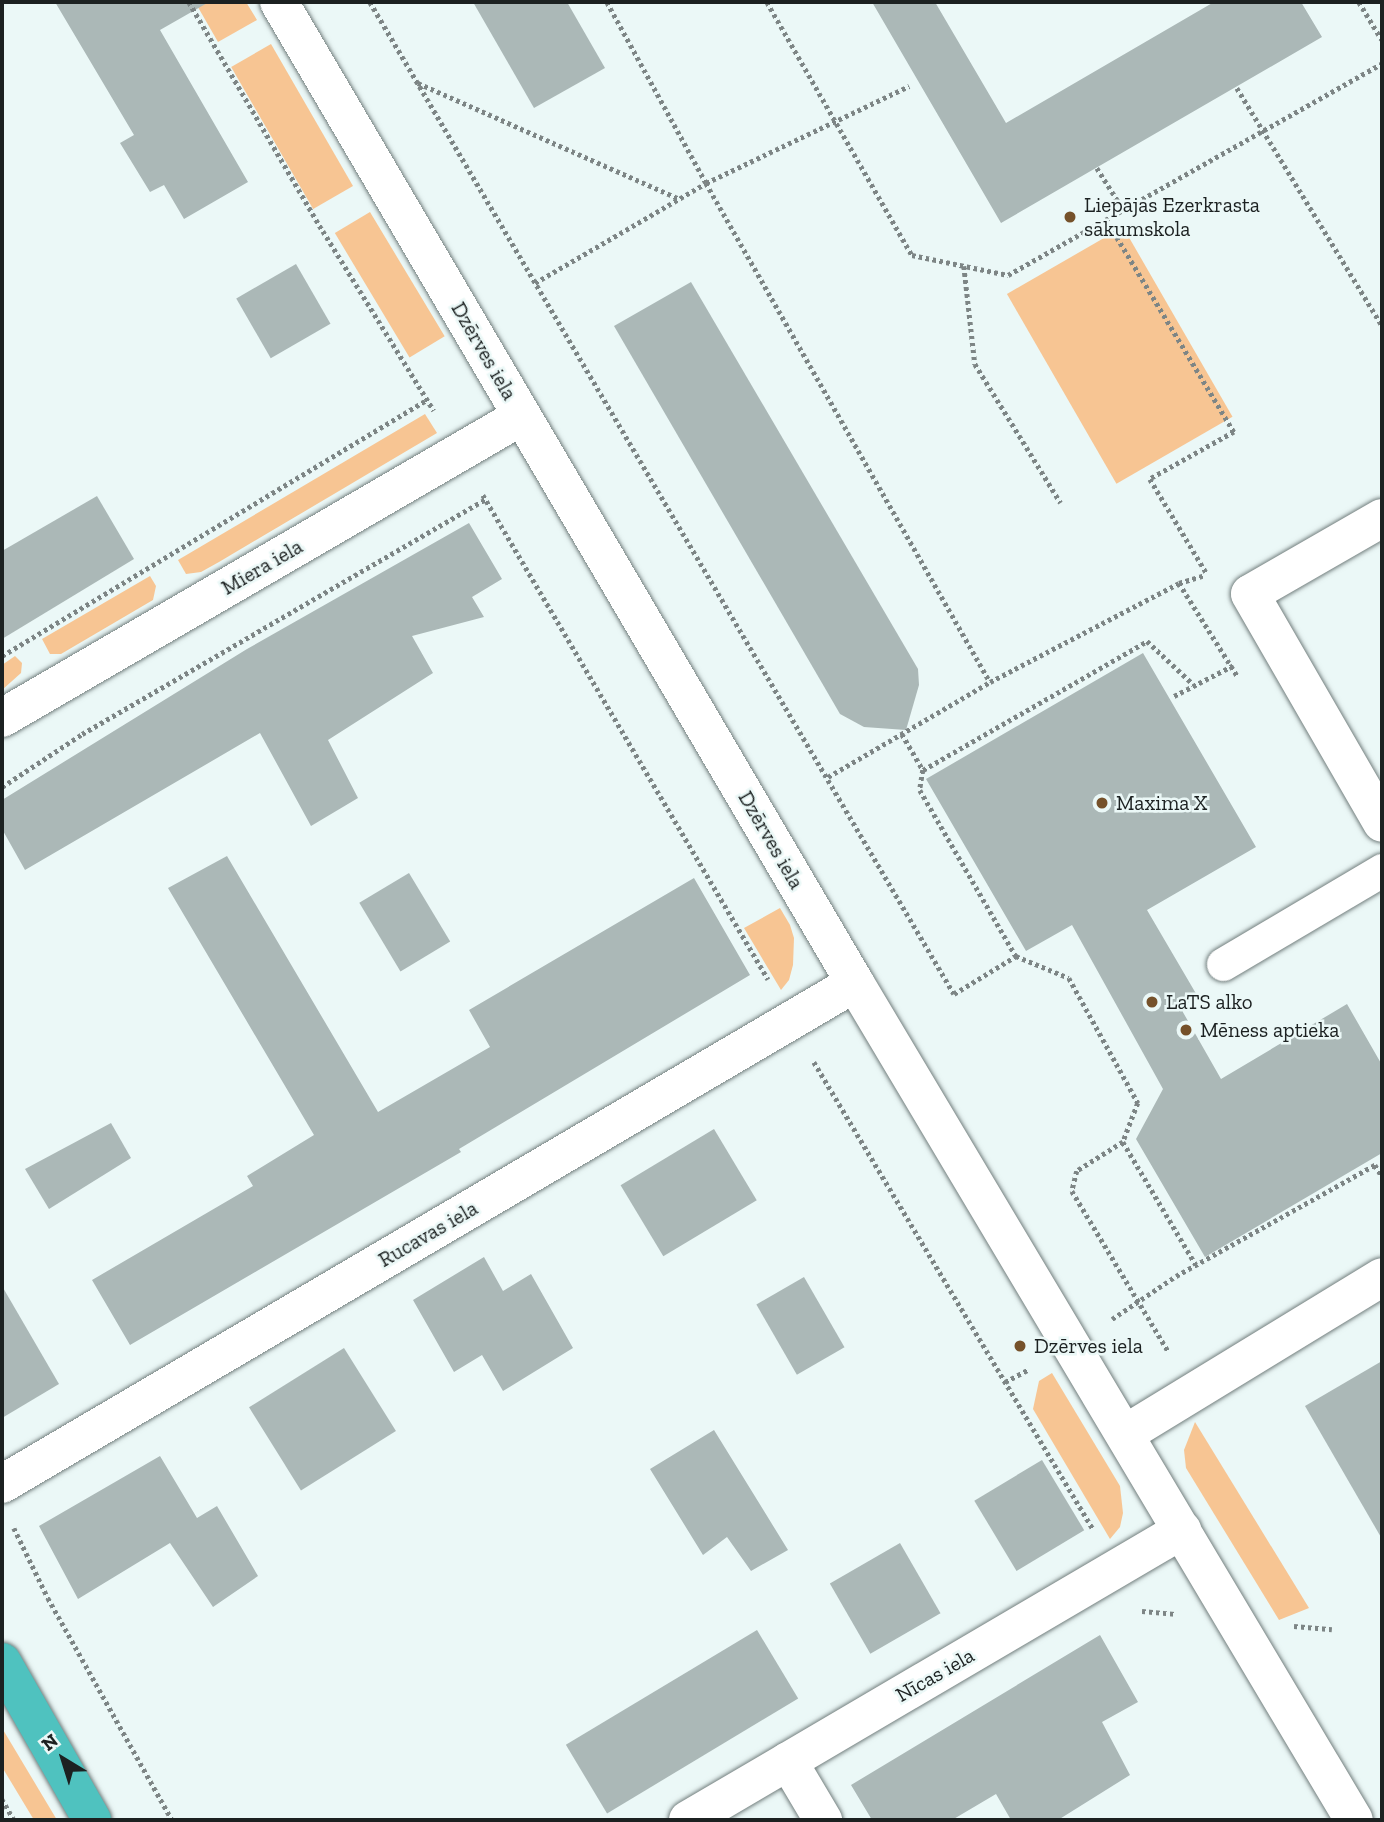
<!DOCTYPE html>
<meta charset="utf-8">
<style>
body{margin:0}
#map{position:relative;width:1384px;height:1822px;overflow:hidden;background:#ebf8f7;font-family:"Zilla Slab",serif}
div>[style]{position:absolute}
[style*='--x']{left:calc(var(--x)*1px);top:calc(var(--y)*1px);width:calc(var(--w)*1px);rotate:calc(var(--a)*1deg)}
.green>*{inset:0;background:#f7c593;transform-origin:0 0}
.building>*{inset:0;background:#abb8b7;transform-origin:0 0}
.path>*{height:4.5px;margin-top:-2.25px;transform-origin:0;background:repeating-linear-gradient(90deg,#7d8585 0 3.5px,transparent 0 7px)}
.roads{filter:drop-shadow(0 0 2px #737f7e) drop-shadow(0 0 2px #737f7e)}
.service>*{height:33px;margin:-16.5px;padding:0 16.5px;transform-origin:16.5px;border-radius:16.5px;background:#fff}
.minor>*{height:38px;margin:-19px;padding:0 19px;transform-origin:19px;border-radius:19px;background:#fff}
.trunk>*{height:38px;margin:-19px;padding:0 19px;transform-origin:19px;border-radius:19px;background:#4fc2bf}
.dots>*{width:19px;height:19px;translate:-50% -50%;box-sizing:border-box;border:4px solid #ebf8f7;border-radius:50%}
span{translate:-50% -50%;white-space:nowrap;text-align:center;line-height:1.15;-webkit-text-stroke:5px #ebf8f7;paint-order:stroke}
.poi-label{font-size:21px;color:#1c2121}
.left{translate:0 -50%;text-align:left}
.street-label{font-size:21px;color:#1c2121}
.frame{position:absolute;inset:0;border:4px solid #1c2121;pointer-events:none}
.north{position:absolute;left:28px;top:1724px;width:70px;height:70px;-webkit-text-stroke:5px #ebf8f7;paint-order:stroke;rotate:322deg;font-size:19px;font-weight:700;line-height:28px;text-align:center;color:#1c2121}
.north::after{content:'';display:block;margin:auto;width:24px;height:32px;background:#1c2121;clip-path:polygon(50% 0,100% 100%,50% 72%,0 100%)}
</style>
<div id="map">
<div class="green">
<div style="clip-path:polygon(195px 2px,246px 2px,257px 20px,218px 42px)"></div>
<div style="left:271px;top:44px;width:164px;height:46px;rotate:60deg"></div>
<div style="left:370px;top:212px;width:145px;height:41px;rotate:59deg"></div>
<div style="left:1123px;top:227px;width:219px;height:134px;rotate:60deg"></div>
<div style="clip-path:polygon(425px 414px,437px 433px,219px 562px,201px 572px,186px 574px,178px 560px)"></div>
<div style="clip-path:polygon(150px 576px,156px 586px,153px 600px,61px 654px,50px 654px,42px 639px)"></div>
<div style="clip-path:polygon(15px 656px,22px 663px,21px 673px,2px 690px,2px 665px)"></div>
<div style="clip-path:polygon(780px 908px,790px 925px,794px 938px,793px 965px,789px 980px,781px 990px,744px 928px)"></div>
<div style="clip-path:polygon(1052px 1373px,1120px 1486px,1123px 1513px,1120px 1527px,1110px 1539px,1033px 1409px,1039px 1381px)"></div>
<div style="clip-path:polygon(1195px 1422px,1309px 1608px,1279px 1620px,1186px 1468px,1184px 1450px)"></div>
<div style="clip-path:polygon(2px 1728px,57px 1820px,34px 1820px,2px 1767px)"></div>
</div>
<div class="building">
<div style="clip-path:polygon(55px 2px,209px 2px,160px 30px,248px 182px,184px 219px,164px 185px,150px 192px,120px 143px,134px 135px)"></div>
<div style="clip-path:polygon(473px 2px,567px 2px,605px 68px,534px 108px)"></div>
<div style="clip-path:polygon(872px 2px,935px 2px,1006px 123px,1214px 2px,1301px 2px,1322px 37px,1001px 223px)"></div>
<div style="left:296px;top:264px;width:69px;height:69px;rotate:60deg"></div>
<div style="clip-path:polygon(691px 282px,918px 669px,919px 685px,906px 730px,864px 727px,840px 714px,614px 326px)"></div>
<div style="clip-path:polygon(97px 496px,134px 559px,2px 639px,2px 551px)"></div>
<div style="clip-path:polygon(469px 523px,502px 579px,472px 597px,484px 617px,412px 636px,433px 673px,328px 740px,358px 798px,311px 826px,260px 733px,25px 870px,2px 829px,2px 800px,247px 649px)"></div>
<div style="clip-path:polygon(1143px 653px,1256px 847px,1147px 910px,1198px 997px,1180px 1007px,1221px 1079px,1347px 1004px,1382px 1065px,1382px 1153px,1205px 1257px,1136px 1139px,1163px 1089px,1072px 925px,1026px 951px,926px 779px)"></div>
<div style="clip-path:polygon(227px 856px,378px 1112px,490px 1047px,469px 1010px,694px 878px,750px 975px,459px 1149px,461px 1152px,130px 1345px,92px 1280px,253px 1186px,247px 1176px,314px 1135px,168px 888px)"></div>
<div style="left:409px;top:873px;width:80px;height:58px;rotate:59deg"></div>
<div style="clip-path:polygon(111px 1123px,131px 1158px,49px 1209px,25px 1169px)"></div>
<div style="left:714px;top:1129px;width:83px;height:109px;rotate:59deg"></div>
<div style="clip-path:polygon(484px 1257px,503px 1291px,531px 1274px,573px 1348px,503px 1391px,482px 1355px,454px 1372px,413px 1300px)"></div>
<div style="left:804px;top:1277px;width:81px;height:55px;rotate:60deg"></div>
<div style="clip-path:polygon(2px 1286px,59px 1384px,2px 1418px)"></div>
<div style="left:344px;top:1348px;width:98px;height:112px;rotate:58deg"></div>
<div style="clip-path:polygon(1382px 1361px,1382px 1539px,1305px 1406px)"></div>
<div style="clip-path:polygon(714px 1430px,788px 1550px,751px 1571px,727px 1537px,703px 1555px,650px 1469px)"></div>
<div style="clip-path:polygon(160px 1456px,197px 1518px,217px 1506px,258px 1576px,213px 1607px,170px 1543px,78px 1599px,39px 1526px)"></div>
<div style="left:1042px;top:1460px;width:82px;height:79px;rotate:59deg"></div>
<div style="left:900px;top:1543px;width:81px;height:81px;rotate:60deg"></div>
<div style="left:757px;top:1630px;width:80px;height:223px;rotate:59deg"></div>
<div style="clip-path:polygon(1100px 1635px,1138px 1702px,1102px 1722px,1130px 1775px,1058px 1820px,1011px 1820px,996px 1794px,952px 1820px,872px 1820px,851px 1785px)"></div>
</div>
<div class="path">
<div style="--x:189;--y:2;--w:265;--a:59.7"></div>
<div style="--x:323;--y:231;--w:211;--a:58.3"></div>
<div style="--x:370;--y:2;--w:1151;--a:59.51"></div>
<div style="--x:954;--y:994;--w:73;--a:-31.5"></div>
<div style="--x:1016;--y:956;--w:57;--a:22.5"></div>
<div style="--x:1069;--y:978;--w:143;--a:61.1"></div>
<div style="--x:1138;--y:1103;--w:42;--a:111"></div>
<div style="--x:1123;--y:1142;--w:143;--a:59.3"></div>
<div style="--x:607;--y:2;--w:206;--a:61.3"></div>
<div style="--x:706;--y:183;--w:574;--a:60.35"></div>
<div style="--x:990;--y:682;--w:213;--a:-27.6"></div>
<div style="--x:1179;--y:583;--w:27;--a:-17"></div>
<div style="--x:767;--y:2;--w:292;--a:60.2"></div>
<div style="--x:912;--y:255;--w:98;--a:11.8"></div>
<div style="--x:1008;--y:275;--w:430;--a:-29.5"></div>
<div style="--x:1359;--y:2;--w:44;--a:58.8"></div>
<div style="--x:418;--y:83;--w:284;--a:23.9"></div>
<div style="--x:1237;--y:88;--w:279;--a:58.6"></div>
<div style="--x:1097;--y:168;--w:49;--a:57.6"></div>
<div style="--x:1106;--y:219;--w:249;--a:59"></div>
<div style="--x:1234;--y:432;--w:96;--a:150.8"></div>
<div style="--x:1150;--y:479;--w:111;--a:59"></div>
<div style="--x:964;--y:266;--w:99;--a:83.6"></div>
<div style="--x:975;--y:364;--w:163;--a:58.3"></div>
<div style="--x:535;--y:283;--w:198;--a:-30.3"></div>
<div style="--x:706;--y:183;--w:225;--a:-25.5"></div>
<div style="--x:483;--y:495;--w:562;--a:59.51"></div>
<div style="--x:1179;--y:583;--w:111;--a:57.9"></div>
<div style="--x:2;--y:656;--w:495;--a:-31.1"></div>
<div style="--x:1174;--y:696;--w:68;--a:-27.3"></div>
<div style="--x:902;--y:734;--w:42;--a:59.7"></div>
<div style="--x:923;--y:770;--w:20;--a:99"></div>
<div style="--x:920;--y:790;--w:192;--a:60"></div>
<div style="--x:923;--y:770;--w:258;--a:-29.9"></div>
<div style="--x:1147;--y:641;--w:64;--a:43.1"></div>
<div style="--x:828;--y:777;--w:188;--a:-30.4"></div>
<div style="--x:2;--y:787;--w:96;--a:-33.5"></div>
<div style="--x:82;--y:734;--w:467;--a:-30.2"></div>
<div style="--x:814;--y:1062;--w:544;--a:59.14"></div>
<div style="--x:1123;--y:1142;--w:54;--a:147.8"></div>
<div style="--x:1077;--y:1171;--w:21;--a:104"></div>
<div style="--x:1072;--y:1191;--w:187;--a:59"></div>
<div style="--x:1112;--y:1319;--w:77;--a:-33.9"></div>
<div style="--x:1176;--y:1276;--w:228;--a:-29.2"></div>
<div style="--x:1375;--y:1165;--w:13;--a:58"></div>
<div style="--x:1005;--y:1382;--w:27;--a:-28"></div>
<div style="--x:14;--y:1528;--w:78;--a:64.1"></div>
<div style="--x:48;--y:1598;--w:254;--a:60.8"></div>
<div style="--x:1142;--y:1611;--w:33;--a:5"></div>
<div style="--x:1294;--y:1626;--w:38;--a:5"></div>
<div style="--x:2;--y:1799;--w:24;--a:60"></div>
</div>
<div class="roads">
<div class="service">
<div style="--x:1223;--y:964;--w:185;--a:-30.6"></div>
</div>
<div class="minor">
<div style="--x:279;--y:2;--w:1138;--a:59.58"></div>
<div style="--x:855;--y:983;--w:974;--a:59.2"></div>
<div style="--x:1382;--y:518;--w:152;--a:150.1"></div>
<div style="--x:1250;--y:594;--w:264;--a:60"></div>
<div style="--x:2;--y:718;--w:601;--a:-30.15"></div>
<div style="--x:1125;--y:1434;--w:301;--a:-31.4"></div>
<div style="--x:2;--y:1484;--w:989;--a:-30.43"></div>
<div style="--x:788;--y:1761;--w:69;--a:59.3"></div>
<div style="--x:688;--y:1820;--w:573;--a:-30.41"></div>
</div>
<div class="trunk">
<div style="--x:2;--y:1662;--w:182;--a:60.3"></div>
</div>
</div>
<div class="dots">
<div style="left:1070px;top:217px;background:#75512a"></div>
<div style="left:1102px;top:803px;background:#75512a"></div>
<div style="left:1152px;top:1002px;background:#75512a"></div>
<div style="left:1186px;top:1030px;background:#75512a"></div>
<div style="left:1020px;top:1346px;background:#75512a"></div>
</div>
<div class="poi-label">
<span class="left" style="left:1084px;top:217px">Liepājas Ezerkrasta<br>sākumskola</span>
<span class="left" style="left:1116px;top:803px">Maxima X</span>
<span class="left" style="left:1166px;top:1002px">LaTS alko</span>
<span class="left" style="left:1200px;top:1030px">Mēness aptieka</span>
<span class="left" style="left:1034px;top:1346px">Dzērves iela</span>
</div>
<div class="street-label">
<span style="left:484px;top:351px;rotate:60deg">Dzērves iela</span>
<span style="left:262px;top:567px;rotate:-30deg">Miera iela</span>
<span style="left:771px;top:840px;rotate:60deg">Dzērves iela</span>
<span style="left:428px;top:1234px;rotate:-30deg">Rucavas iela</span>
<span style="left:935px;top:1675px;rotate:-30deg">Nīcas iela</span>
</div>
<div class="frame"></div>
<div class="north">N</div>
</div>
